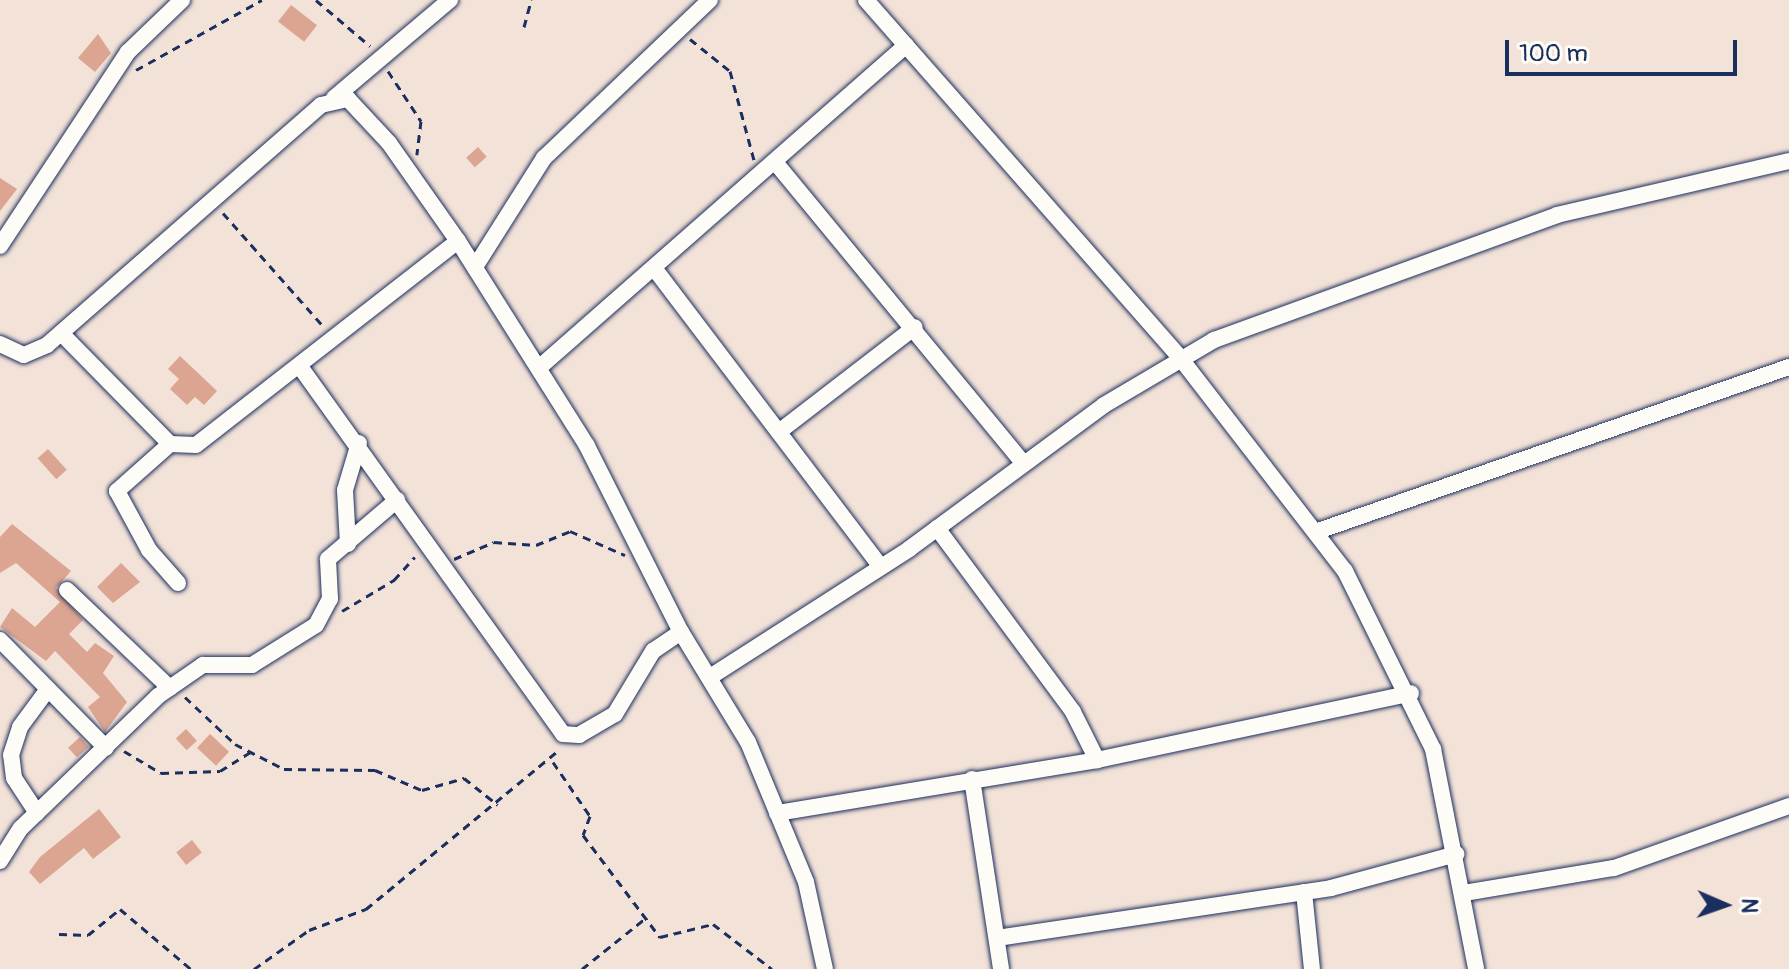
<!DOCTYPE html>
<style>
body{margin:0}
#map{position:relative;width:1789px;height:969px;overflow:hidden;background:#f3e2d8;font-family:Pangolin,sans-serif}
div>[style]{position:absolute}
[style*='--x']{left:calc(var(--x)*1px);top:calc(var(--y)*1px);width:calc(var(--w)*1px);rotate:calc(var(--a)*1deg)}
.building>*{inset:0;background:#dba591;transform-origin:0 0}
.path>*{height:3px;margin-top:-1.5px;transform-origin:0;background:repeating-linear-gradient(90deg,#1b2f5e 0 8px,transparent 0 14px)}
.roads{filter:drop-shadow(0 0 2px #1b2f5e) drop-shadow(0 0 2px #1b2f5e)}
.minor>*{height:16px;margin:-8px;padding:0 8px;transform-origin:8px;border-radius:8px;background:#fdfcf7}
span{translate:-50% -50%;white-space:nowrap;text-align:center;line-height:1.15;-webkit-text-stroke:6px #fdfcf7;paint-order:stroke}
.north{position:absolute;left:1685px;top:865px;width:80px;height:80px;-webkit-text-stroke:6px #fdfcf7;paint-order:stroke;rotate:92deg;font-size:22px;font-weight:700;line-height:32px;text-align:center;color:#1b2f5e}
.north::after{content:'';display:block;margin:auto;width:28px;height:36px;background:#1b2f5e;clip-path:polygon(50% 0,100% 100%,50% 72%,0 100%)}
.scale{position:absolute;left:1505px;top:40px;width:232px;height:36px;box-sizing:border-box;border:4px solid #1b2f5e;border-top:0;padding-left:10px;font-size:24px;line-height:28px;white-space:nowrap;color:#1b2f5e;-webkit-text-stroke:6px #fdfcf7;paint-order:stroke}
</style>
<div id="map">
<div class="building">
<div style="left:291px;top:5px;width:33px;height:21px;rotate:38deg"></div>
<div style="clip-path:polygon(98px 34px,111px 53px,95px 72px,78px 58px)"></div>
<div style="left:478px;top:147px;width:13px;height:16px;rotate:48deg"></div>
<div style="clip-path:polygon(0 178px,17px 189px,0 211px)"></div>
<div style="clip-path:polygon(180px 356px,217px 391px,204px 405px,195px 397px,187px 405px,170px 389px,179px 379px,168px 369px)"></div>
<div style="left:48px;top:449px;width:28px;height:14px;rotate:48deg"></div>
<div style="clip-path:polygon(12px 524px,71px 571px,56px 588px,83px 620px,69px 634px,87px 652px,95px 643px,114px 656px,103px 673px,127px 702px,105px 732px,88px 707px,100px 697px,55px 651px,46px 661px,0 627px,12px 608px,35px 627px,60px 602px,16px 563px,0 573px,0 537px)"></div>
<div style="clip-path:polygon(121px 563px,140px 582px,113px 603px,97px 587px)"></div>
<div style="left:186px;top:729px;width:16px;height:14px;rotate:47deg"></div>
<div style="left:210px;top:734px;width:26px;height:19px;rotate:43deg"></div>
<div style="left:80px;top:737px;width:13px;height:16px;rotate:48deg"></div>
<div style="clip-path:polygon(99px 809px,121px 837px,93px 859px,84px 848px,40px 884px,29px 872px,40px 857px)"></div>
<div style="left:192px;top:840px;width:16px;height:20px;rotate:52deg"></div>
</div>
<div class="path">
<div style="--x:316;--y:0;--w:71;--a:40.4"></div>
<div style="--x:524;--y:27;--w:28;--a:-75"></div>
<div style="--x:690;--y:39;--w:51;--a:38.7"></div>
<div style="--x:730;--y:71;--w:92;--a:74.9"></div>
<div style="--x:136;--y:70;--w:144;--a:-29.1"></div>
<div style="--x:388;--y:71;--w:60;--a:56.6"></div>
<div style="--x:421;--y:121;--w:34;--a:97"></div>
<div style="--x:223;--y:213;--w:152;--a:48.5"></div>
<div style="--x:454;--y:559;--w:43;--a:-23"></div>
<div style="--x:494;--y:542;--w:42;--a:4.1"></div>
<div style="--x:536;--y:545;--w:37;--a:-22"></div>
<div style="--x:570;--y:531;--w:60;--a:23.6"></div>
<div style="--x:342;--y:611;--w:61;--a:-30.8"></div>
<div style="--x:394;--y:580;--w:31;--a:-48"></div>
<div style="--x:185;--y:697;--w:69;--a:43.2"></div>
<div style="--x:235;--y:744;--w:55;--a:27"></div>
<div style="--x:284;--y:769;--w:91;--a:0.6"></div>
<div style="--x:375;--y:770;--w:51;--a:23.1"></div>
<div style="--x:422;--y:790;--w:44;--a:-15.9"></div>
<div style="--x:464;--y:778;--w:43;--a:38.5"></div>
<div style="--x:124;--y:751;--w:43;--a:30.7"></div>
<div style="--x:161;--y:773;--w:59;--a:-1.9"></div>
<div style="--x:220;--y:771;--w:36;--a:-32"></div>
<div style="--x:553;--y:762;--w:65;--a:55.6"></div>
<div style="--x:590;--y:816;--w:20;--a:110"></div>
<div style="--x:583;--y:835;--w:128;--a:53"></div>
<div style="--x:660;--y:937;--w:55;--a:-13.8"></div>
<div style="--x:713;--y:924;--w:74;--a:37.3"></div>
<div style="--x:59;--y:934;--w:29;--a:2"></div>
<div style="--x:88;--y:935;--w:41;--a:-39.1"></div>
<div style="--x:120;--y:909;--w:93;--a:40.2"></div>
<div style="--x:254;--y:969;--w:67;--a:-35.3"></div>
<div style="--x:309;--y:930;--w:61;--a:-20.2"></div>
<div style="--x:366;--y:909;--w:250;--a:-39.5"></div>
<div style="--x:582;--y:969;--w:83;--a:-38.7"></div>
</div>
<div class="roads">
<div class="minor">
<div style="--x:866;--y:0;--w:478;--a:48.7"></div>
<div style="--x:1181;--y:359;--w:268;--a:52.3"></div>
<div style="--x:1345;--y:571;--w:199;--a:63.7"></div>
<div style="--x:1433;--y:749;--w:224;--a:78.9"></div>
<div style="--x:334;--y:98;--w:152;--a:-40.2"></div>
<div style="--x:775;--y:162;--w:391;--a:50.5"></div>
<div style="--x:0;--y:246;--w:232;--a:-56.6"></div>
<div style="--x:128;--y:52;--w:75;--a:-43.9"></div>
<div style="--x:475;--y:267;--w:129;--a:-57.7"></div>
<div style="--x:544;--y:158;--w:229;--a:-43.6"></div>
<div style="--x:654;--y:268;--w:374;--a:52.8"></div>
<div style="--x:61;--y:333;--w:156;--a:45.5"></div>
<div style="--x:170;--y:444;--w:26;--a:2"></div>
<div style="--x:196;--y:445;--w:332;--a:-37.9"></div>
<div style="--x:0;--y:344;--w:26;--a:25"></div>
<div style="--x:24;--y:355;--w:25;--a:-23"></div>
<div style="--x:47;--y:345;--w:364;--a:-41.2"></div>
<div style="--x:321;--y:105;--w:28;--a:-13"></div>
<div style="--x:348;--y:99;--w:60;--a:47"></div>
<div style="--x:389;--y:143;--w:120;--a:54.9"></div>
<div style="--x:458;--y:241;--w:242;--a:57.8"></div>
<div style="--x:587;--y:446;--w:208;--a:63.2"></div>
<div style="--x:681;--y:632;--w:129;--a:58.7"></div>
<div style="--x:748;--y:742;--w:152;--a:67.5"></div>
<div style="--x:806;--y:882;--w:89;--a:77.7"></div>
<div style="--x:541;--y:366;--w:486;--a:-41.3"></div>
<div style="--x:301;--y:368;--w:450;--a:54.4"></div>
<div style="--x:563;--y:734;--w:16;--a:4"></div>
<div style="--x:579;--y:735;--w:42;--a:-30.3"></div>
<div style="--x:615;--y:714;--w:74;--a:-58.9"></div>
<div style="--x:653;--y:651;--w:34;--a:-34"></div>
<div style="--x:780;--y:431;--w:170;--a:-37.6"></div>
<div style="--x:170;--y:444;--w:71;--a:138.4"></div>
<div style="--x:117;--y:491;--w:67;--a:61.5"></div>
<div style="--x:149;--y:550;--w:44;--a:48.7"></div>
<div style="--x:937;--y:528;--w:229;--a:53.5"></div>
<div style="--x:1073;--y:712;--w:54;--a:63.4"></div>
<div style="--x:1318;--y:531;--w:499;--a:-19.2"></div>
<div style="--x:348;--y:544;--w:54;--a:-93.2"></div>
<div style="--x:345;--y:490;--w:49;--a:-73.4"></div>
<div style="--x:67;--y:590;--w:142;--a:43.6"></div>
<div style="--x:0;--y:640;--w:151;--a:45.5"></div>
<div style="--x:710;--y:677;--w:237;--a:-32.7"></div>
<div style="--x:909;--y:549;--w:242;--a:-36.4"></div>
<div style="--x:1104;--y:405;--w:128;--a:-30.6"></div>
<div style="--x:1214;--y:340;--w:365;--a:-20"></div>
<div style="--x:1557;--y:215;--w:238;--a:-13.1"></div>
<div style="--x:972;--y:779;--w:192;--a:81.3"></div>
<div style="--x:37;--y:813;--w:42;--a:-123.3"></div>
<div style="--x:14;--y:778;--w:23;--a:-97"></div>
<div style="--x:11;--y:755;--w:29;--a:-72"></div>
<div style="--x:20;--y:727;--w:47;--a:-53.6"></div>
<div style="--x:777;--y:813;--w:324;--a:-9.4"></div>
<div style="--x:1097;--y:760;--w:321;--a:-12"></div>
<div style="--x:0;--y:861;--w:39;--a:-58"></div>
<div style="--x:21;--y:828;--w:190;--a:-43.9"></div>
<div style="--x:158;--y:696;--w:55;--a:-34.6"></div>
<div style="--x:203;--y:665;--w:49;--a:0"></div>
<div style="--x:252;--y:665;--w:75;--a:-32"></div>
<div style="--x:316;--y:625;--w:30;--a:-62"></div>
<div style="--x:330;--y:599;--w:40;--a:-92.9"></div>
<div style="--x:328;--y:559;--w:91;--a:-40.5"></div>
<div style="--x:1304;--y:892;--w:77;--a:84.1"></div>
<div style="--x:1464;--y:893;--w:152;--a:-9.5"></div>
<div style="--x:1614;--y:868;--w:186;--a:-19.5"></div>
<div style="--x:997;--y:938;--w:338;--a:-8.5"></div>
<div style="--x:1331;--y:888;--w:130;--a:-15.2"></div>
</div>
</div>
<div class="north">N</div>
<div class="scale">100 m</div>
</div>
